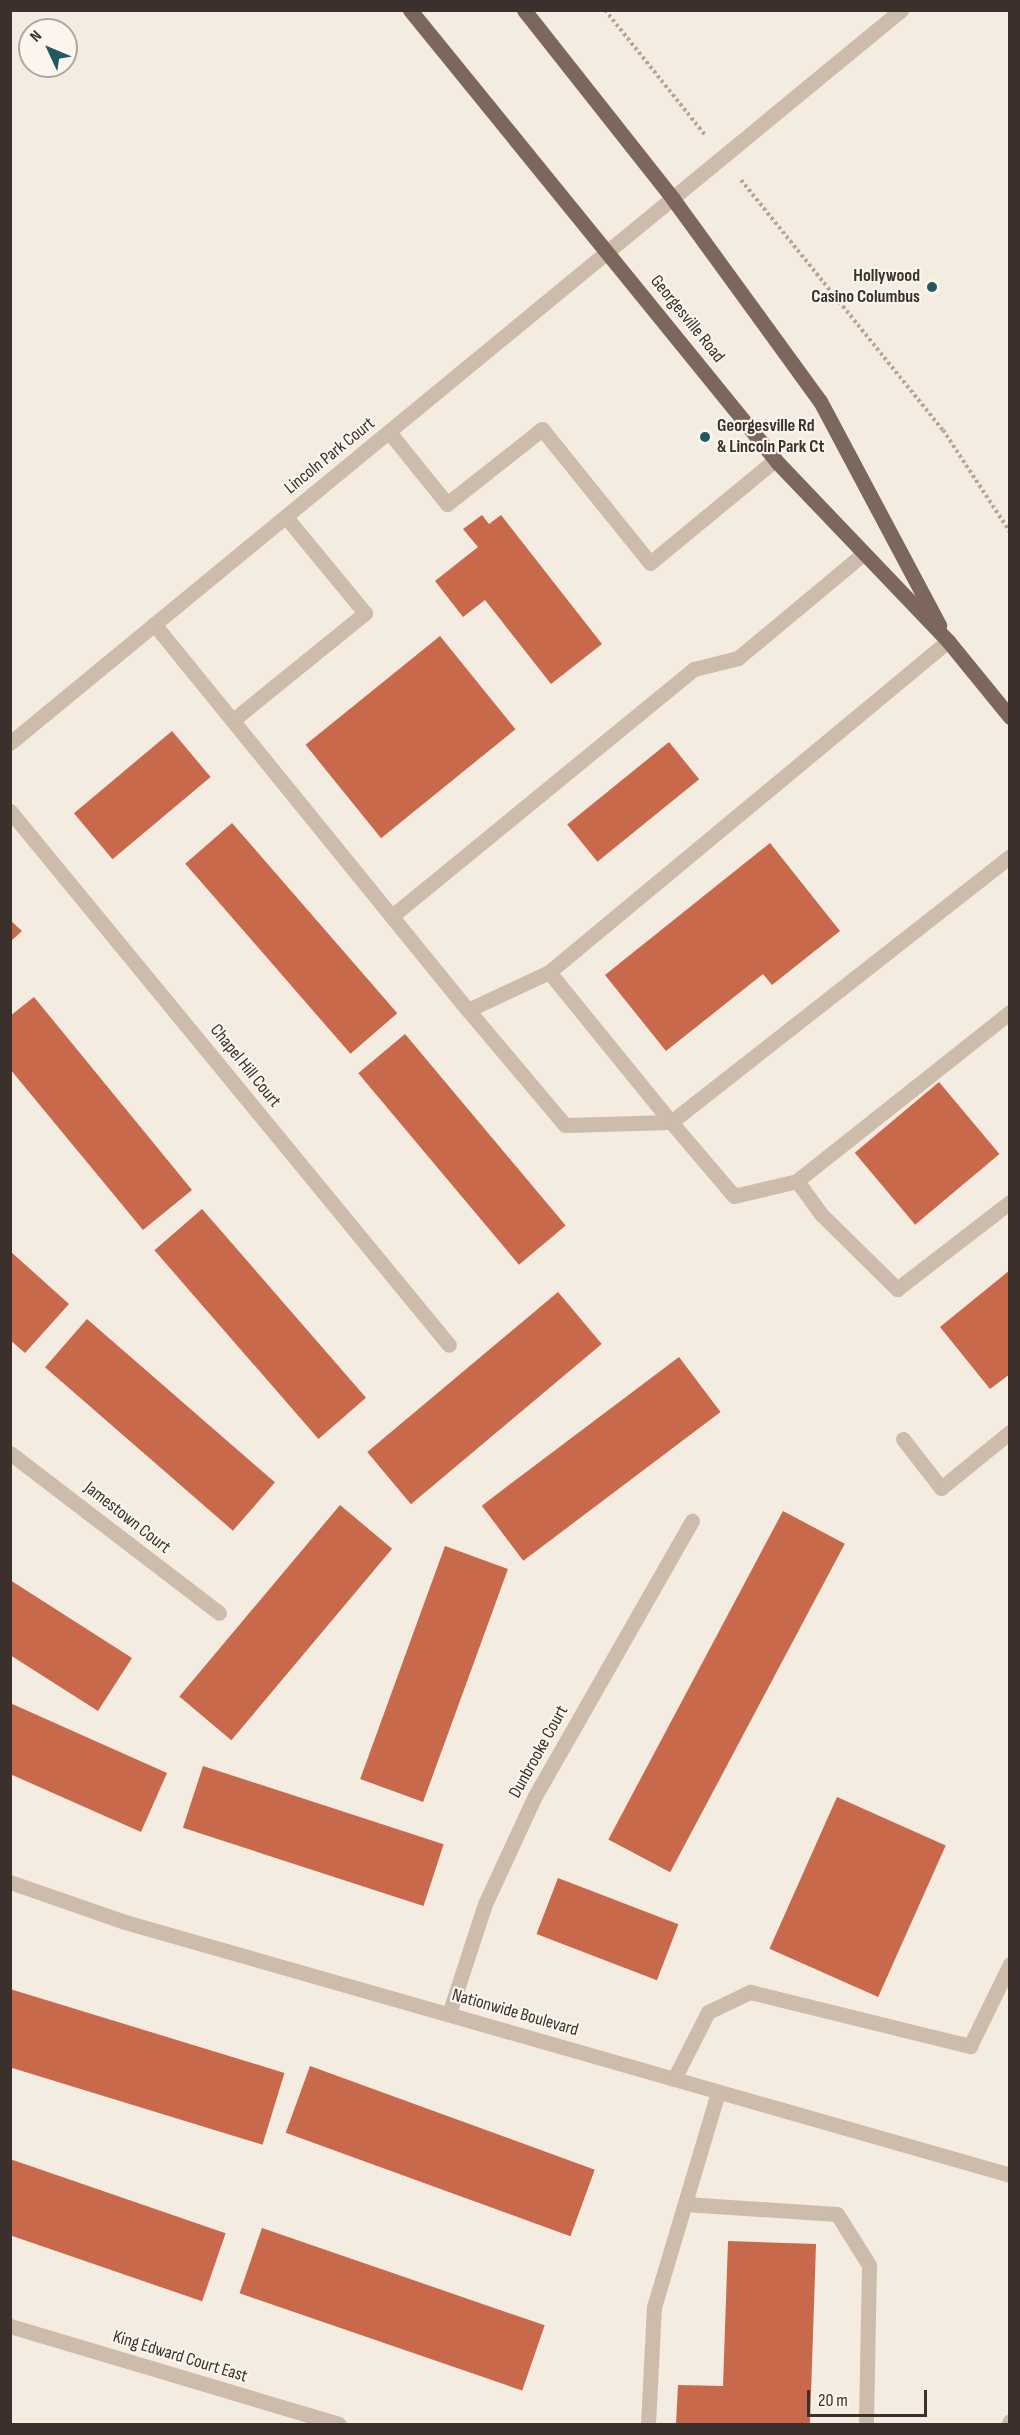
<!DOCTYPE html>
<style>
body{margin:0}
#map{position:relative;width:1020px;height:2435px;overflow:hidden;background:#f4ebe1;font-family:"Sofia Sans Condensed",sans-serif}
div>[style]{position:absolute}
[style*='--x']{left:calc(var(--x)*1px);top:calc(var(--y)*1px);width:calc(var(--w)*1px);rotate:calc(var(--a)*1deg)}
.building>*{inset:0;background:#c8694b;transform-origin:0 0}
.path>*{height:4px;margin-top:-2px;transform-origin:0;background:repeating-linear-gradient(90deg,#b9a596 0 3px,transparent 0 6px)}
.minor>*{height:15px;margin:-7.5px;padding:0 7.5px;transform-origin:7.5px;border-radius:7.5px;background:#cdbbac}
.major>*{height:15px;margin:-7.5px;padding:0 7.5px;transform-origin:7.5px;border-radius:7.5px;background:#7d675c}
.dots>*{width:16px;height:16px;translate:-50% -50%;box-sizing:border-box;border:3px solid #fbf5ee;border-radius:50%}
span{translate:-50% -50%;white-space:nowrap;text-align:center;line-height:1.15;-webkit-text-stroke:4.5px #fbf5ee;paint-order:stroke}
.poi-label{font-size:18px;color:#3b302b;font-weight:700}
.right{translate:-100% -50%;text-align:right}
.left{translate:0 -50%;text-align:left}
.street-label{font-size:18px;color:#3b302b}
.frame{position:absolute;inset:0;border:12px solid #3b302b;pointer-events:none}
.north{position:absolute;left:18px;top:18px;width:60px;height:60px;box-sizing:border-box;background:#fbf5ee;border:2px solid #aea6a0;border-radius:50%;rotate:314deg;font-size:16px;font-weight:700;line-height:24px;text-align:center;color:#3b302b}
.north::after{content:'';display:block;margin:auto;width:21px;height:27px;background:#1f5a5e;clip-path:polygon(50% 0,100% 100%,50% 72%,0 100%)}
.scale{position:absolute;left:807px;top:2390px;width:120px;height:27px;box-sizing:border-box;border:3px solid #3b302b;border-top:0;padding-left:8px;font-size:18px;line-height:21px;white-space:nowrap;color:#3b302b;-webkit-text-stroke:4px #fbf5ee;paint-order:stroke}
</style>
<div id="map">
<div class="building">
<div style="clip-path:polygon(482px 515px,489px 524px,501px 515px,602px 644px,551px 684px,485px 600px,463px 617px,435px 581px,478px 547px,463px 529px)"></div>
<div style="left:440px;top:636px;width:120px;height:173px;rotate:51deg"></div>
<div style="left:172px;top:731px;width:60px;height:128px;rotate:50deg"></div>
<div style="left:669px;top:742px;width:48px;height:131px;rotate:51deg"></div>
<div style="left:232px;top:823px;width:252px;height:62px;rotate:49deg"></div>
<div style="clip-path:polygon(770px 843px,840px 931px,772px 985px,763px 974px,666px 1051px,605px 975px)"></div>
<div style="clip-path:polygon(10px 920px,22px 931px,10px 942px)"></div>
<div style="clip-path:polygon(34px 997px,192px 1190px,143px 1230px,10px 1069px,10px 1016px)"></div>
<div style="left:405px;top:1034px;width:250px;height:61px;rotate:50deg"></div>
<div style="left:939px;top:1082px;width:94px;height:110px;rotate:50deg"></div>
<div style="left:202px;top:1209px;width:250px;height:63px;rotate:49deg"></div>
<div style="clip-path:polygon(10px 1251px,69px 1304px,25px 1353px,10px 1340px)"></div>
<div style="clip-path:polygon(1010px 1270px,1010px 1374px,990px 1389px,940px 1327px)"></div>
<div style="left:558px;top:1292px;width:68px;height:249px;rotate:50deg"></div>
<div style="left:87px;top:1319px;width:249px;height:64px;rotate:41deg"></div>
<div style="left:679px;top:1357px;width:69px;height:247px;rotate:53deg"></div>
<div style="left:340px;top:1505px;width:68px;height:250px;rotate:40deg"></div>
<div style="left:783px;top:1511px;width:70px;height:372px;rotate:28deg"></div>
<div style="left:445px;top:1546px;width:67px;height:248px;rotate:20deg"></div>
<div style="clip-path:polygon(10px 1580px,132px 1658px,98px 1711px,10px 1655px)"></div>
<div style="clip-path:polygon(10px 1703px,167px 1773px,141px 1832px,10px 1774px)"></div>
<div style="left:203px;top:1766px;width:253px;height:65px;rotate:18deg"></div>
<div style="left:837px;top:1797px;width:119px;height:166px;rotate:24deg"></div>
<div style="left:558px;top:1878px;width:129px;height:60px;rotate:21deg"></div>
<div style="left:10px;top:1989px;width:287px;height:75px;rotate:17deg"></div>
<div style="left:310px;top:2066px;width:303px;height:71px;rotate:20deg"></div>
<div style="left:10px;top:2159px;width:228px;height:72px;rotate:19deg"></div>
<div style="left:262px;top:2228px;width:299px;height:69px;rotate:19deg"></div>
<div style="clip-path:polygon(728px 2241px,816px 2244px,810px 2424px,676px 2424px,678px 2385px,723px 2386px)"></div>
</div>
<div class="path">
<div style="--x:605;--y:10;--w:161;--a:51.3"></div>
<div style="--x:741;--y:180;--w:321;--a:51.1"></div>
<div style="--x:943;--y:430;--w:122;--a:56.7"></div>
</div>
<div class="minor">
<div style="--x:389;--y:432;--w:92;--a:51.1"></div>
<div style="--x:447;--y:504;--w:121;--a:-38.3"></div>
<div style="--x:542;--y:429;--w:172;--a:51.1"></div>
<div style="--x:650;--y:563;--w:162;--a:-39.5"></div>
<div style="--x:154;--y:624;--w:498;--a:50.9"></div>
<div style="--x:468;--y:1010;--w:89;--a:-25.1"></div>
<div style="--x:948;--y:641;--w:518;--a:140.32"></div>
<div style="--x:549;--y:972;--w:193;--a:50.9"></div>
<div style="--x:671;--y:1122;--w:431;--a:-38.1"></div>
<div style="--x:233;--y:720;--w:170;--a:-39"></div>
<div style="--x:365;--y:613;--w:124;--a:-129.5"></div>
<div style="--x:10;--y:743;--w:1154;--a:-39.44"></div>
<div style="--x:10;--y:811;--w:691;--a:50.58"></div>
<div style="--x:392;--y:916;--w:390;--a:-39.3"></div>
<div style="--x:694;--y:669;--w:45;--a:-14"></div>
<div style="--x:738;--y:658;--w:163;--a:-39.8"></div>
<div style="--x:468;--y:1010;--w:150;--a:49.9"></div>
<div style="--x:565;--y:1125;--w:106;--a:-1.6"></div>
<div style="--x:671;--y:1122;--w:97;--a:49.6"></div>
<div style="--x:734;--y:1196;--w:65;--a:-13.4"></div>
<div style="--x:1010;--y:1012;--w:272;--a:141.6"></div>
<div style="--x:797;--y:1181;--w:41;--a:54"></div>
<div style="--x:821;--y:1214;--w:107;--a:44.6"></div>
<div style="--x:897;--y:1289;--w:143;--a:-37.6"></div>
<div style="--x:903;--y:1439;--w:62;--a:52.2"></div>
<div style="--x:941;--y:1488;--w:89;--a:-39.1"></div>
<div style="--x:10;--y:1453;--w:263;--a:37.4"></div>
<div style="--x:10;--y:1882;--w:122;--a:19.2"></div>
<div style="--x:125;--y:1922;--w:920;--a:15.95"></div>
<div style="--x:449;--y:2014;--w:116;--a:-71.9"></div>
<div style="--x:485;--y:1904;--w:119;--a:-65.2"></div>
<div style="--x:535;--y:1796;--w:317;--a:-60.3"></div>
<div style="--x:674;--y:2079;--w:75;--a:-63.1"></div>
<div style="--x:708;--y:2012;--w:47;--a:-25.5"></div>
<div style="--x:750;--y:1992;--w:227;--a:13.8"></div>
<div style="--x:970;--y:2046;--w:91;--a:-64"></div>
<div style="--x:685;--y:2204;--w:152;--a:3.8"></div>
<div style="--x:837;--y:2214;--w:60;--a:57.9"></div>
<div style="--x:869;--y:2265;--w:159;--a:91.1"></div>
<div style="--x:10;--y:2326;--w:343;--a:16.6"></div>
<div style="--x:648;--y:2424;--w:117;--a:-87.1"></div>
<div style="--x:654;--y:2307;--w:224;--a:-73.4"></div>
<div style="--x:1009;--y:2424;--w:3;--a:-72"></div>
</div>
<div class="major">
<div style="--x:410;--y:10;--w:584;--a:50.91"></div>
<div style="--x:778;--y:463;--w:246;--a:46.3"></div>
<div style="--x:948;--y:641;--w:98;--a:50.8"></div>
<div style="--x:524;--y:10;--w:241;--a:51.7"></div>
<div style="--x:673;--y:199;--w:250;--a:54"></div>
<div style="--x:820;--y:401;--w:254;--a:62"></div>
</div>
<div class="dots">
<div style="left:932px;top:287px;background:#1f5a5e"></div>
<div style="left:705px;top:437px;background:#1f5a5e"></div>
</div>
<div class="poi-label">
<span class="right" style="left:920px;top:287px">Hollywood<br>Casino Columbus</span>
<span class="left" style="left:717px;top:437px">Georgesville Rd<br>&amp; Lincoln Park Ct</span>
</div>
<div class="street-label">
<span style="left:687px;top:319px;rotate:51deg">Georgesville Road</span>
<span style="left:330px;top:456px;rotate:-39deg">Lincoln Park Court</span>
<span style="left:245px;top:1066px;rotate:51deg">Chapel Hill Court</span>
<span style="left:127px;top:1518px;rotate:38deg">Jamestown Court</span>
<span style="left:539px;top:1752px;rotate:-61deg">Dunbrooke Court</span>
<span style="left:515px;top:2013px;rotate:16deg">Nationwide Boulevard</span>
<span style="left:180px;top:2357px;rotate:17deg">King Edward Court East</span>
</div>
<div class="frame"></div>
<div class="north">N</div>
<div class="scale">20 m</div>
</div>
